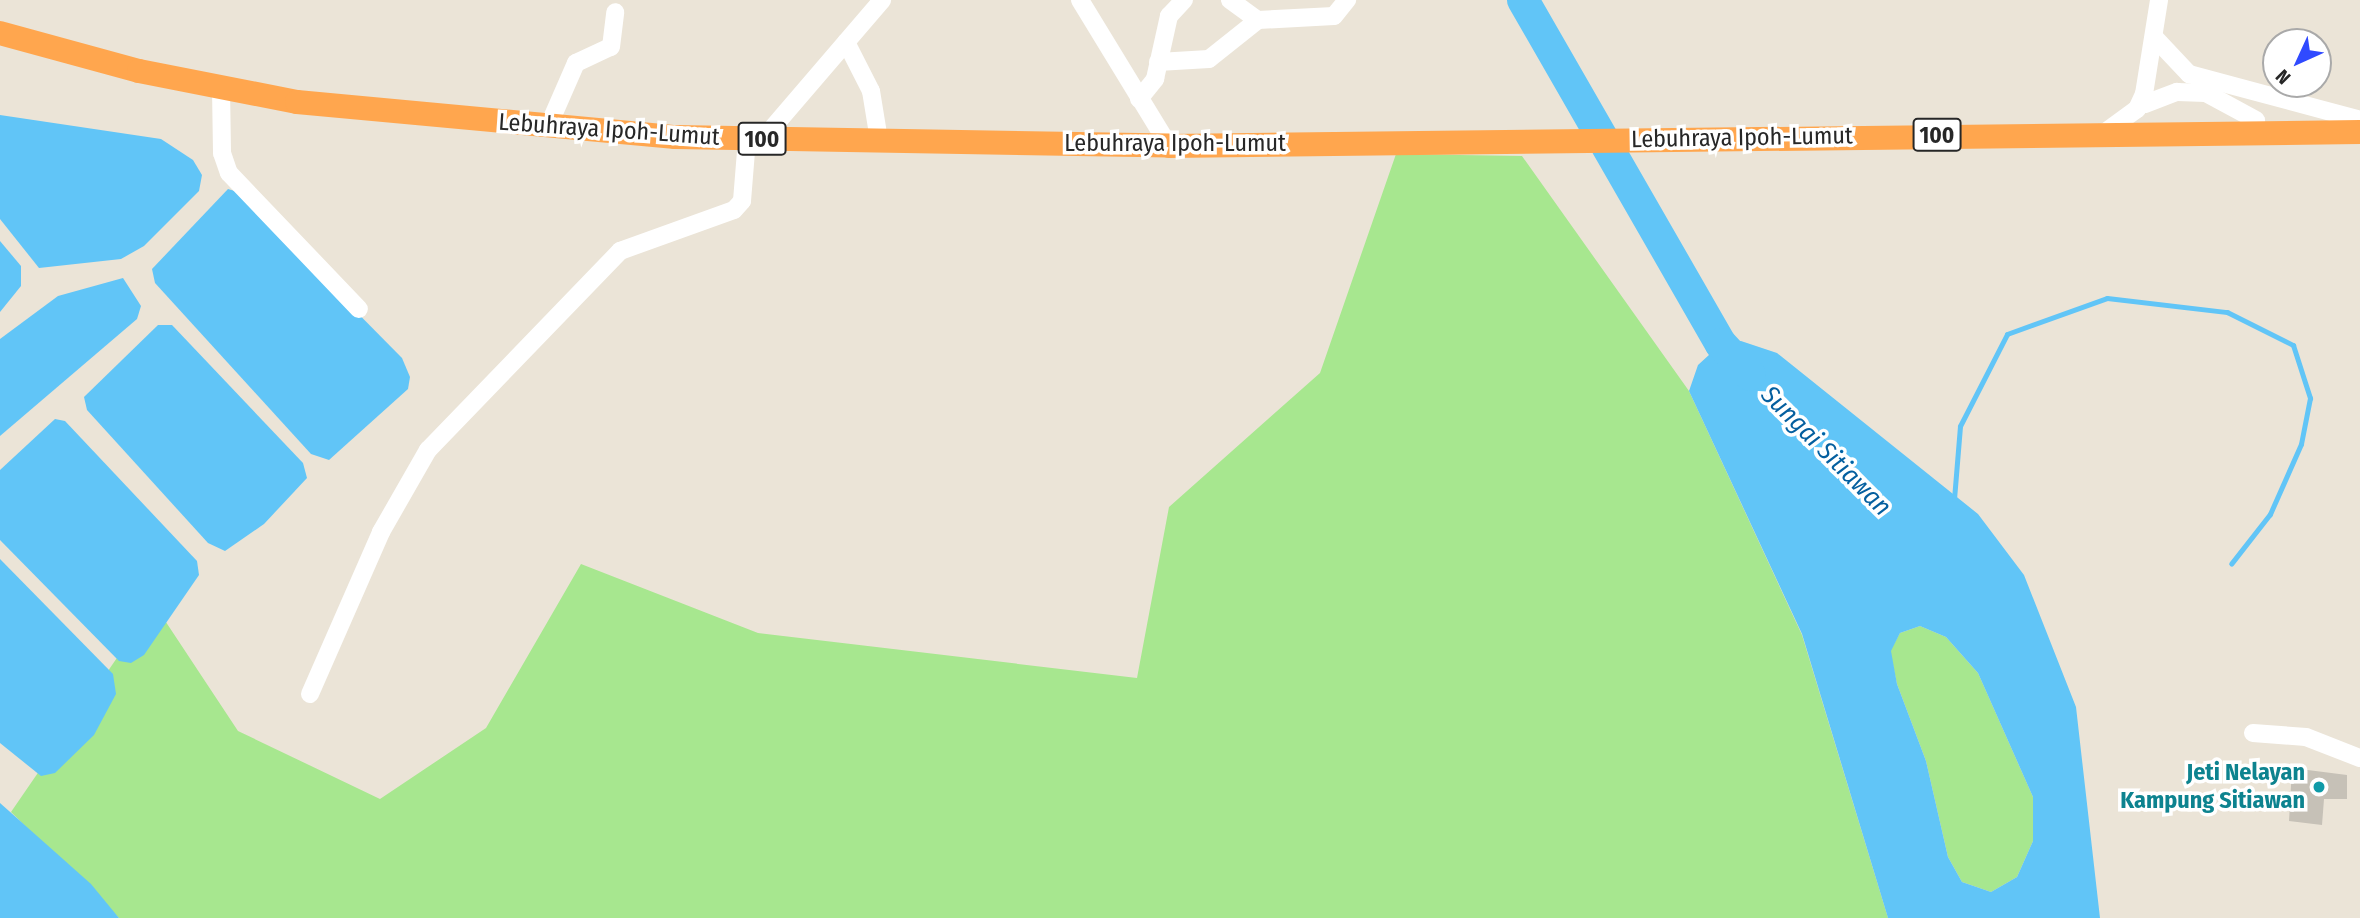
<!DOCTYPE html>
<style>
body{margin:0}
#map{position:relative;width:2360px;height:918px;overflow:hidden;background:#ebe4d7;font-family:"Fira Sans Condensed",sans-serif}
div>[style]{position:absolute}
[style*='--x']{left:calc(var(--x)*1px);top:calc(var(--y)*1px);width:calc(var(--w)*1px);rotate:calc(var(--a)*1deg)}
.green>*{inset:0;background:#a7e78f}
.water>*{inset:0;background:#61c5f7}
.stream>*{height:5px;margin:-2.5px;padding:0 2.5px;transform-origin:2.5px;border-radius:2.5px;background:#61c5f7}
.river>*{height:32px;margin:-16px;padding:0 16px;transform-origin:16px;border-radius:16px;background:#61c5f7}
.building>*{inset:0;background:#c6c1b7}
.minor>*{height:18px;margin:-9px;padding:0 9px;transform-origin:9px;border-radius:9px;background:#fff}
.highway>*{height:24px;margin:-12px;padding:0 12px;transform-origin:12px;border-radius:12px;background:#ffa64e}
.dots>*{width:19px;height:19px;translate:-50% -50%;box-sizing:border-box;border:4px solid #fff;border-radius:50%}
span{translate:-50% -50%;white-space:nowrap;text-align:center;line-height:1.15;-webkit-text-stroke:7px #fff;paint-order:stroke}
.shield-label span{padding:2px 5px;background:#fff;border:2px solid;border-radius:5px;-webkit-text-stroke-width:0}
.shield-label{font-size:23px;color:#272727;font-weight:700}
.street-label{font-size:24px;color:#272727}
.culture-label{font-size:24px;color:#0d838f;font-weight:700}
.right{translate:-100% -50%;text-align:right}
.water-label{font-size:26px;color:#045f9f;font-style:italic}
.north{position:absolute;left:2262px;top:28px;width:70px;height:70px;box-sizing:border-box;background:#fff;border:2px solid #a9a9a9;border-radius:50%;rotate:225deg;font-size:19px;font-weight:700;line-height:28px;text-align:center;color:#272727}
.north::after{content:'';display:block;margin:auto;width:24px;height:32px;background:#304aff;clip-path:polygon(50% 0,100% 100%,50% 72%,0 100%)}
</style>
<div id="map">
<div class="green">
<div style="clip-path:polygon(1396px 154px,1522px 156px,1689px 391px,1802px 635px,1888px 918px,119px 918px,11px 812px,154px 604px,238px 731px,380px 799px,486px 728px,581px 564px,758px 633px,1137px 678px,1169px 507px,1320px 373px)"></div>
<div style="clip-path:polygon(1920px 626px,1946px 637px,1978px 673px,2033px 797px,2033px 841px,2017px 877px,1991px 892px,1962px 882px,1948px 857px,1926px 761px,1897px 684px,1890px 651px,1900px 633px)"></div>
</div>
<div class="water">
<div style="clip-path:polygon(0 115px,161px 139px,193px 160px,202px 175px,199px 191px,144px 246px,121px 259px,39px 268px,0 219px)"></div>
<div style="clip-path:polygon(228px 189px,238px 192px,402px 358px,410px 377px,408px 389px,329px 460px,311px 454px,155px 283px,152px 269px)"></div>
<div style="clip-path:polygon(0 241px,21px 266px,21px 286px,0 312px)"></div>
<div style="clip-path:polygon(123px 278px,141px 306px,137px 319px,0 436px,0 339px,58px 296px)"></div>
<div style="clip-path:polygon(158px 325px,172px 325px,303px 463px,307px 478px,264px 524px,225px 551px,208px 543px,87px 410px,84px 397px)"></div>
<div style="clip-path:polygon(evenodd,1741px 341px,1777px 353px,1978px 514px,2024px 575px,2076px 707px,2100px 918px,1888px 918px,1802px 634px,1689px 391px,1698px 365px,1721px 344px,1741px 341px,1920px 626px,1946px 637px,1978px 673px,2033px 797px,2033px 841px,2017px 877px,1991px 892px,1962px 882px,1948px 857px,1926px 761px,1897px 684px,1891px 651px,1900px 633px,1920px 626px)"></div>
<div style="clip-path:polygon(55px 419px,65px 421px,197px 561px,199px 575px,144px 655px,131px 663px,119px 661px,0 540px,0 470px)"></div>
<div style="clip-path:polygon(0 559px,113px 674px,116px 694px,94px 735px,55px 773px,41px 776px,0 743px)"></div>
<div style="clip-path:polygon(0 803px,91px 884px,119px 918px,0 918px)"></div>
</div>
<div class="stream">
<div style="--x:1954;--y:499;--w:73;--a:-85.3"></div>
<div style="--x:1960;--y:426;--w:103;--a:-62.9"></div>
<div style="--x:2007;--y:334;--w:106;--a:-19.8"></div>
<div style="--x:2107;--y:298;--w:121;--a:6.7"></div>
<div style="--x:2227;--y:312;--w:74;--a:26.6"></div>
<div style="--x:2293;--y:345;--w:56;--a:72.2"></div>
<div style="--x:2310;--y:398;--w:47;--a:101.1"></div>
<div style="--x:2301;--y:444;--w:77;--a:113.9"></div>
<div style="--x:2270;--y:514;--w:63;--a:128"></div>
</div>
<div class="river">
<div style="--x:1523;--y:0;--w:397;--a:60.1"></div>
<div style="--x:1721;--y:344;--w:42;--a:46.9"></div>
</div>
<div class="building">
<div style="clip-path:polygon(2292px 768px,2347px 775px,2347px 799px,2324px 799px,2322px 825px,2289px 821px)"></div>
</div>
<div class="minor">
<div style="--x:1080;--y:0;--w:171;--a:58.6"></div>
<div style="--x:1230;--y:0;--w:34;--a:36"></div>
<div style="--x:1258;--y:20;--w:76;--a:-3"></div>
<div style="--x:1334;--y:16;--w:21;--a:-51"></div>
<div style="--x:2155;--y:38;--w:50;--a:46.6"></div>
<div style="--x:2189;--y:74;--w:174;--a:15"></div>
<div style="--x:846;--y:42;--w:55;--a:63"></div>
<div style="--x:871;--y:91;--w:50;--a:80.7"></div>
<div style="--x:1158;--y:62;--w:51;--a:-3.4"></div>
<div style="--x:1209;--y:59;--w:63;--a:-38.5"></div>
<div style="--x:221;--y:88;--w:65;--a:89.1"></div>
<div style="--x:222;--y:153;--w:21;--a:71"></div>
<div style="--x:229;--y:173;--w:188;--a:46.3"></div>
<div style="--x:1139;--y:99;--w:26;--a:-51"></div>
<div style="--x:1155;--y:79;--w:65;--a:-77.5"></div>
<div style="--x:1169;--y:16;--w:22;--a:-47"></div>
<div style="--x:2145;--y:104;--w:34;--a:-21"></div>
<div style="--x:2177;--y:92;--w:29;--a:2"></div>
<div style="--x:2206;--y:93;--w:57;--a:28.4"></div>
<div style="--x:548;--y:127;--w:70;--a:-66.4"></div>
<div style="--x:576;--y:63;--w:38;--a:-25"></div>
<div style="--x:611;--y:47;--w:35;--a:-83"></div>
<div style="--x:2104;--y:133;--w:41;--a:-36"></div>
<div style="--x:2137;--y:109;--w:17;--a:-65"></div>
<div style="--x:2144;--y:94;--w:95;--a:-80.9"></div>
<div style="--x:763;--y:139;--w:183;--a:-49.4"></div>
<div style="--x:310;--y:694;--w:177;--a:-66.3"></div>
<div style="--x:381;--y:532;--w:95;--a:-60.2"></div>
<div style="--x:428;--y:450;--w:277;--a:-46"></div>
<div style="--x:620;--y:251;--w:121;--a:-19.8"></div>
<div style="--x:734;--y:210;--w:12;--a:-48"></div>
<div style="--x:742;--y:201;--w:62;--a:-85.4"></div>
<div style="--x:2253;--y:733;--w:53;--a:4.3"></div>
<div style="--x:2306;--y:737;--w:58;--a:21.3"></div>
</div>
<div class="highway">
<div style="--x:0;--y:33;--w:144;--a:15.3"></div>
<div style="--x:139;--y:71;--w:161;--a:11.1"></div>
<div style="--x:297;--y:102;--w:380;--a:5.3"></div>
<div style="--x:675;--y:137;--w:494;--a:1"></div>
<div style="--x:1169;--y:146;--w:1191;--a:-0.67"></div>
</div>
<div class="dots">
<div style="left:2319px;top:787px;background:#0f9aa8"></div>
</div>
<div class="shield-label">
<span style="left:1937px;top:135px">100</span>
<span style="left:762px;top:139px">100</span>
</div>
<div class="street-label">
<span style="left:609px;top:130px;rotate:4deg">Lebuhraya Ipoh-Lumut</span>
<span style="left:1742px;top:138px;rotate:-1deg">Lebuhraya Ipoh-Lumut</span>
<span style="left:1175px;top:144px">Lebuhraya Ipoh-Lumut</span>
</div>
<div class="culture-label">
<span class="right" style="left:2305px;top:787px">Jeti Nelayan<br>Kampung Sitiawan</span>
</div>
<div class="water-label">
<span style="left:1826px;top:451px;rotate:45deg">Sungai Sitiawan</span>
</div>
<div class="north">N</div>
</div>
